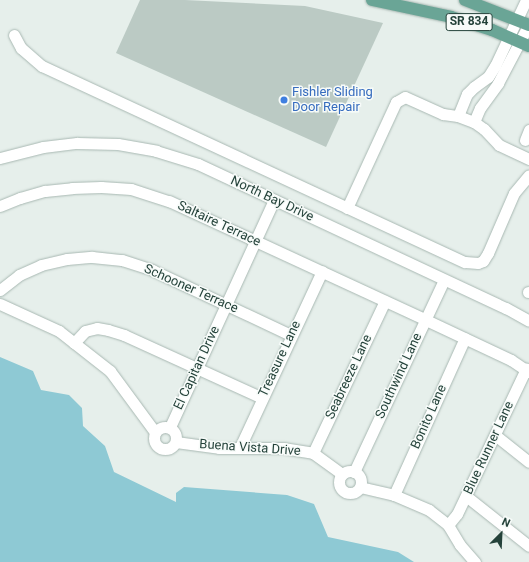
<!DOCTYPE html>
<style>
body{margin:0}
#map{position:relative;width:529px;height:562px;overflow:hidden;background:#e6efeb;font-family:Roboto,sans-serif}
div>[style]{position:absolute}
[style*='--x']{left:calc(var(--x)*1px);top:calc(var(--y)*1px);width:calc(var(--w)*1px);rotate:calc(var(--a)*1deg)}
.water>*{inset:0;background:#8ec9d4}
.building>*{inset:0;background:#bbcac4}
.roads{filter:drop-shadow(0 0 1px #a8b8b2) drop-shadow(0 0 1px #a8b8b2)}
.minor>*{height:11px;margin:-5.5px;padding:0 5.5px;transform-origin:5.5px;border-radius:5.5px;background:#fff}
.minor>.ring{margin:-5.5px;padding:0;box-sizing:content-box;background:none;border:11px solid #fff;border-radius:50%}
.major>*{height:12px;margin:-6px;padding:0 6px;transform-origin:6px;border-radius:6px;background:#6aa596}
.dots>*{width:11px;height:11px;translate:-50% -50%;box-sizing:border-box;border:2px solid #f7fbf9;border-radius:50%}
span{translate:-50% -50%;white-space:nowrap;text-align:center;line-height:1.15;-webkit-text-stroke:3px #f7fbf9;paint-order:stroke}
.shield-label span{padding:1px 3px;background:#f7fbf9;border:1px solid;border-radius:3px;-webkit-text-stroke-width:0}
.shield-label{font-size:12px;color:#24423a;font-weight:700}
.shop-label{font-size:13px;color:#366cbe}
.left{translate:0 -50%;text-align:left}
.street-label{font-size:13px;color:#24423a}
.north{position:absolute;left:481px;top:514px;width:40px;height:40px;-webkit-text-stroke:3px #f7fbf9;paint-order:stroke;rotate:24deg;font-size:11px;font-weight:700;line-height:16px;text-align:center;color:#24423a}
.north::after{content:'';display:block;margin:auto;width:14px;height:18px;background:#24423a;clip-path:polygon(50% 0,100% 100%,50% 72%,0 100%)}
</style>
<div id="map">
<div class="water">
<div style="clip-path:polygon(0 357px,33px 371px,41px 390px,69px 395px,82px 408px,83px 426px,105px 446px,114px 472px,176px 502px,176px 493px,184px 487px,287px 495px,314px 504px,328px 537px,398px 552px,414px 562px,0 562px)"></div>
</div>
<div class="building">
<div style="clip-path:polygon(140px 0,185px 0,305px 6px,383px 23px,326px 147px,116px 53px)"></div>
</div>
<div class="roads">
<div class="minor">
<div style="--x:14;--y:35;--w:15;--a:62"></div>
<div style="--x:21;--y:48;--w:28;--a:41"></div>
<div style="--x:42;--y:66;--w:466;--a:24.9"></div>
<div style="--x:465;--y:262;--w:13;--a:4"></div>
<div style="--x:478;--y:263;--w:5;--a:-22"></div>
<div style="--x:483;--y:261;--w:9;--a:-58"></div>
<div style="--x:488;--y:253;--w:65;--a:-66.6"></div>
<div style="--x:514;--y:193;--w:23;--a:-50"></div>
<div style="--x:458;--y:116;--w:24;--a:-68"></div>
<div style="--x:467;--y:94;--w:10;--a:-45"></div>
<div style="--x:474;--y:87;--w:17;--a:-36"></div>
<div style="--x:488;--y:77;--w:13;--a:-58"></div>
<div style="--x:495;--y:66;--w:73;--a:-64.8"></div>
<div style="--x:474;--y:122;--w:15;--a:-67"></div>
<div style="--x:480;--y:108;--w:31;--a:-54"></div>
<div style="--x:498;--y:83;--w:67;--a:-62.3"></div>
<div style="--x:525;--y:140;--w:11;--a:-68"></div>
<div style="--x:0;--y:158;--w:44;--a:-14.3"></div>
<div style="--x:43;--y:147;--w:34;--a:-7"></div>
<div style="--x:77;--y:143;--w:41;--a:1.4"></div>
<div style="--x:118;--y:144;--w:39;--a:10"></div>
<div style="--x:156;--y:151;--w:44;--a:17.2"></div>
<div style="--x:198;--y:164;--w:340;--a:25.1"></div>
<div style="--x:506;--y:308;--w:26;--a:29"></div>
<div style="--x:0;--y:206;--w:22;--a:-22"></div>
<div style="--x:20;--y:198;--w:26;--a:-16"></div>
<div style="--x:45;--y:191;--w:27;--a:-6"></div>
<div style="--x:72;--y:188;--w:29;--a:-2"></div>
<div style="--x:101;--y:187;--w:30;--a:4"></div>
<div style="--x:131;--y:189;--w:40;--a:18"></div>
<div style="--x:169;--y:201;--w:283;--a:24.8"></div>
<div style="--x:426;--y:320;--w:94;--a:25.2"></div>
<div style="--x:511;--y:360;--w:22;--a:34"></div>
<div style="--x:347;--y:208;--w:117;--a:-65.2"></div>
<div style="--x:396;--y:102;--w:10;--a:-29"></div>
<div style="--x:405;--y:97;--w:42;--a:24.1"></div>
<div style="--x:443;--y:114;--w:15;--a:8"></div>
<div style="--x:458;--y:116;--w:17;--a:21"></div>
<div style="--x:474;--y:122;--w:12;--a:35"></div>
<div style="--x:484;--y:129;--w:22;--a:47"></div>
<div style="--x:499;--y:145;--w:33;--a:25"></div>
<div style="--x:0;--y:290;--w:24;--a:-38"></div>
<div style="--x:19;--y:275;--w:24;--a:-24"></div>
<div style="--x:41;--y:265;--w:27;--a:-13"></div>
<div style="--x:67;--y:259;--w:25;--a:-5"></div>
<div style="--x:92;--y:257;--w:30;--a:6"></div>
<div style="--x:122;--y:260;--w:32;--a:18"></div>
<div style="--x:152;--y:270;--w:153;--a:25.1"></div>
<div style="--x:528;--y:292;--w:1;--a:0"></div>
<div style="--x:0;--y:304;--w:65;--a:24.6"></div>
<div style="--x:59;--y:331;--w:65;--a:38.1"></div>
<div style="--x:110;--y:371;--w:76;--a:53.6"></div>
<div style="--x:74;--y:343;--w:16;--a:-47"></div>
<div style="--x:85;--y:331;--w:12;--a:-14"></div>
<div style="--x:97;--y:328;--w:11;--a:10"></div>
<div style="--x:108;--y:330;--w:17;--a:17"></div>
<div style="--x:124;--y:335;--w:152;--a:24.5"></div>
<div class="ring" style="left:154px;top:427px;width:11px;height:11px"></div>
<div style="--x:170;--y:427;--w:250;--a:-65.4"></div>
<div style="--x:495;--y:435;--w:43;--a:38.5"></div>
<div style="--x:176;--y:442;--w:43;--a:7.9"></div>
<div style="--x:219;--y:448;--w:64;--a:0"></div>
<div style="--x:283;--y:448;--w:30;--a:9"></div>
<div style="--x:313;--y:453;--w:36;--a:36"></div>
<div style="--x:240;--y:447;--w:194;--a:-65"></div>
<div style="--x:313;--y:453;--w:168;--a:-64.7"></div>
<div class="ring" style="left:339px;top:471px;width:11px;height:11px"></div>
<div style="--x:354;--y:472;--w:212;--a:-64.9"></div>
<div style="--x:360;--y:487;--w:35;--a:13"></div>
<div style="--x:394;--y:495;--w:38;--a:23"></div>
<div style="--x:429;--y:510;--w:24;--a:38"></div>
<div style="--x:448;--y:525;--w:23;--a:59"></div>
<div style="--x:460;--y:545;--w:23;--a:49"></div>
<div style="--x:394;--y:495;--w:172;--a:-65.7"></div>
<div style="--x:466;--y:496;--w:80;--a:38.4"></div>
<div style="--x:448;--y:525;--w:14;--a:-51"></div>
<div style="--x:457;--y:514;--w:161;--a:-64.6"></div>
</div>
<div class="major">
<div style="--x:372;--y:0;--w:81;--a:12.1"></div>
<div style="--x:451;--y:17;--w:43;--a:17.6"></div>
<div style="--x:492;--y:30;--w:40;--a:23.4"></div>
<div style="--x:465;--y:0;--w:69;--a:21.3"></div>
</div>
</div>
<div class="dots">
<div style="left:284px;top:100px;background:#3f7fe0"></div>
</div>
<div class="shield-label">
<span style="left:469px;top:22px">SR 834</span>
</div>
<div class="shop-label">
<span class="left" style="left:292px;top:100px">Fishler Sliding<br>Door Repair</span>
</div>
<div class="street-label">
<span style="left:272px;top:199px;rotate:25deg">North Bay Drive</span>
<span style="left:219px;top:224px;rotate:25deg">Saltaire Terrace</span>
<span style="left:191px;top:289px;rotate:24deg">Schooner Terrace</span>
<span style="left:280px;top:359px;rotate:-65deg">Treasure Lane</span>
<span style="left:197px;top:368px;rotate:-65deg">El Capitan Drive</span>
<span style="left:399px;top:376px;rotate:-65deg">Southwind Lane</span>
<span style="left:349px;top:377px;rotate:-65deg">Seabreeze Lane</span>
<span style="left:429px;top:417px;rotate:-66deg">Bonito Lane</span>
<span style="left:250px;top:448px;rotate:4deg">Buena Vista Drive</span>
<span style="left:489px;top:448px;rotate:-65deg">Blue Runner Lane</span>
</div>
<div class="north">N</div>
</div>
